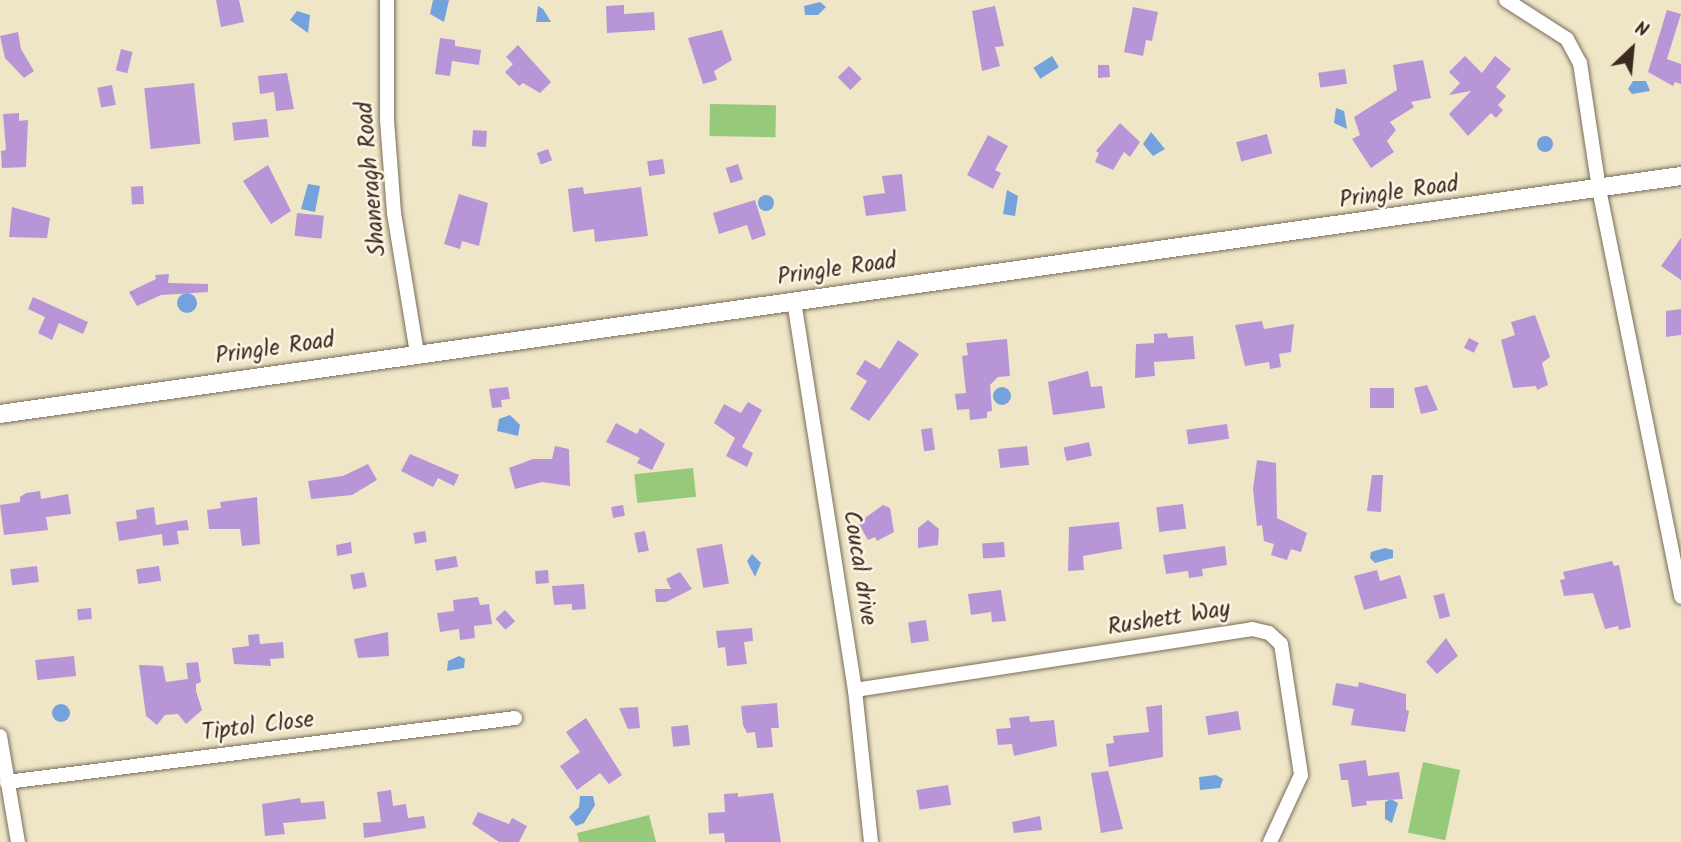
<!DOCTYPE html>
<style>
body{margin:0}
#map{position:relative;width:1681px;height:842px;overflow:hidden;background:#efe6c8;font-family:Kalam,sans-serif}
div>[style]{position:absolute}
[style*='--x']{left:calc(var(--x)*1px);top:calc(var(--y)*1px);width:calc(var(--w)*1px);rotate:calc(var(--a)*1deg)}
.green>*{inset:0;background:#96c979;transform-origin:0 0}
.water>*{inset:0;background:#74a2dd;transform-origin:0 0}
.round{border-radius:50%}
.building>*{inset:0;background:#b895d7;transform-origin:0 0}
.roads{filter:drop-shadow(0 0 2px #7a6c5a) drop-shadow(0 0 2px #7a6c5a)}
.minor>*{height:14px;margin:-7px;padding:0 7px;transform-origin:7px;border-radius:7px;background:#fff}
.tertiary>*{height:18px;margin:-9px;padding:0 9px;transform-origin:9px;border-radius:9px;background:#fff}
span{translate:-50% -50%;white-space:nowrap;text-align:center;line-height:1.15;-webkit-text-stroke:5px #fcf5e5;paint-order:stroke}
.street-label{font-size:23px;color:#3b2a1e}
.north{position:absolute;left:1597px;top:14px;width:70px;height:70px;-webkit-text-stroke:5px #fcf5e5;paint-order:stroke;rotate:26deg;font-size:19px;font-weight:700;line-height:28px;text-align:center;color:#3b2a1e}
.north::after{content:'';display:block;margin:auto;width:24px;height:32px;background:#3b2a1e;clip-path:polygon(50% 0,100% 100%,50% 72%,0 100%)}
</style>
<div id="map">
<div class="green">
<div style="left:710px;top:104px;width:66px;height:32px;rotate:1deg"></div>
<div style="left:693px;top:468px;width:29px;height:59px;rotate:84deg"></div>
<div style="left:1423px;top:762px;width:38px;height:72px;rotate:12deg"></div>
<div style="clip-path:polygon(649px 815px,656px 842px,579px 842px,577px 833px)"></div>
</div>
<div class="water">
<div style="clip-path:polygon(433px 0,449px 0,444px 22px,430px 14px)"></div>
<div style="clip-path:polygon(820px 2px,826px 7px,818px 15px,805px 15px,804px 6px)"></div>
<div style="clip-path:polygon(538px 6px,543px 9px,551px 22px,536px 22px)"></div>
<div style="clip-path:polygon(297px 11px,310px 15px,308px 33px,290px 20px)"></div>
<div style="left:1052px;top:56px;width:13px;height:22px;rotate:58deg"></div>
<div style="clip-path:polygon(1633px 81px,1646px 81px,1650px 91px,1632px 94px,1628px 89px)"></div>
<div style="clip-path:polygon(1336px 108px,1344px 111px,1347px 129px,1334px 123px)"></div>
<div style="clip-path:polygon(1151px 132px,1165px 149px,1153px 156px,1143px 144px)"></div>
<div class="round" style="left:1537px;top:136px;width:16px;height:16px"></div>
<div style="clip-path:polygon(308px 184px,320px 186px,315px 212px,301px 209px)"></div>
<div style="clip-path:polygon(1007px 190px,1018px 196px,1015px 216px,1003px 214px)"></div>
<div class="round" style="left:758px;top:195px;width:16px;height:16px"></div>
<div class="round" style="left:177px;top:293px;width:20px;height:20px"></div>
<div class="round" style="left:993px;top:387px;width:18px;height:18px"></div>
<div style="clip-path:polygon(510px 415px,520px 425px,518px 436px,497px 431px,499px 419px)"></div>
<div style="clip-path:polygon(1385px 548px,1393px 550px,1393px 558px,1375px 563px,1370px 558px,1371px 552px)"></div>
<div style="clip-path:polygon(752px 554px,761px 563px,755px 577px,747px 561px)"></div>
<div style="clip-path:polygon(459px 656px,465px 659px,464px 668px,447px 671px,448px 661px)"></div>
<div class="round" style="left:52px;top:704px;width:18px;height:18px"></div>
<div style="clip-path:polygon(1216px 775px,1223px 779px,1220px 788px,1200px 790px,1199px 777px)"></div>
<div style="clip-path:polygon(580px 796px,593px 796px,595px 805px,584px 823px,576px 826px,569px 817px,579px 807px)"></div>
<div style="clip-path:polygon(1391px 799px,1398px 803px,1392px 823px,1385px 819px,1385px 802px)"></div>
</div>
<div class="building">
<div style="clip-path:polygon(216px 0,239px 0,244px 22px,221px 27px)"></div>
<div style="clip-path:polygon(624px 5px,624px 14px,654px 12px,655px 30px,607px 33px,606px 6px)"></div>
<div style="clip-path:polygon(995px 6px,1004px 46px,995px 47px,1000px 66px,982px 71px,972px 11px)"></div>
<div style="clip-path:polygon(1133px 7px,1158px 12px,1152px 41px,1146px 40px,1143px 56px,1124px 52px)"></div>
<div style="clip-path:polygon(1667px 10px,1681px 14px,1667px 59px,1681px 64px,1681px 84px,1675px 82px,1673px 86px,1648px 72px)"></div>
<div style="clip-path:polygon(722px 30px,732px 60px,714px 71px,717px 80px,703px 84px,688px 38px)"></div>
<div style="clip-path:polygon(18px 32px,21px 49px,34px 71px,24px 78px,5px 58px,0 36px)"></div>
<div style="clip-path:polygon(440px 38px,455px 40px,455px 46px,481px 50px,479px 65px,452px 61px,450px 76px,435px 74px)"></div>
<div style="clip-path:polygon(518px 45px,551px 82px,540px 93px,523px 83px,519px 86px,505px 72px,513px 64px,506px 57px)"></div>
<div style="left:121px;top:49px;width:12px;height:22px;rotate:14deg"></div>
<div style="clip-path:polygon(1465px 56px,1482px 73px,1495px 56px,1511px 69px,1496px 87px,1506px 96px,1498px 105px,1503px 110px,1496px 118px,1491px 113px,1468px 136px,1449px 114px,1471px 91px,1449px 95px,1460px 83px,1449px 72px)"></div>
<div style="clip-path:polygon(1423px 60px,1431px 98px,1411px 102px,1414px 107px,1390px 122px,1396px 130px,1387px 141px,1394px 152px,1371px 168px,1352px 139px,1360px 135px,1354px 117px,1397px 90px,1393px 65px)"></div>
<div style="clip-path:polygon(1098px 65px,1109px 65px,1110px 77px,1098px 78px)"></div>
<div style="left:849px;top:66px;width:18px;height:16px;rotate:45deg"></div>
<div style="left:1345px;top:69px;width:15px;height:27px;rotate:82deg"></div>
<div style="clip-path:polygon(287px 73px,294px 109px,276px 111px,274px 92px,260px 94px,258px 76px)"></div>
<div style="left:194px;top:83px;width:61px;height:50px;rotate:84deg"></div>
<div style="left:112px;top:85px;width:20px;height:15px;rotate:79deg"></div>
<div style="clip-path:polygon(19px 113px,19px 121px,28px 120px,26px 167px,2px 168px,1px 151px,6px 150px,3px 114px)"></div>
<div style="left:267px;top:119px;width:18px;height:35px;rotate:84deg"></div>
<div style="clip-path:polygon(1120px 123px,1140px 142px,1130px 157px,1124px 152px,1113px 170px,1095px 162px,1099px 153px,1096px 151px)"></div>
<div style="left:473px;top:130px;width:14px;height:16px;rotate:4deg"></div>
<div style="left:1267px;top:134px;width:20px;height:32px;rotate:75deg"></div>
<div style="clip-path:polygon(988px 135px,1008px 146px,995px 170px,1001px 173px,993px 189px,967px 175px)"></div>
<div style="left:548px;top:149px;width:12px;height:12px;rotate:70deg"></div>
<div style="left:663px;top:159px;width:15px;height:16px;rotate:82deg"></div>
<div style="left:738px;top:164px;width:16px;height:13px;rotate:72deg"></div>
<div style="clip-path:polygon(268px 165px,291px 211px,271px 224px,243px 181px)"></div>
<div style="clip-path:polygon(902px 174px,906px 211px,866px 216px,863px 196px,885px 193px,882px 176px)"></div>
<div style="left:143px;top:186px;width:18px;height:12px;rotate:87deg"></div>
<div style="clip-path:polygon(583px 187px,584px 194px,641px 187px,648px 236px,595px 242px,594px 229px,573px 232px,568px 189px)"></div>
<div style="clip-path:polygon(459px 194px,488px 203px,479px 246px,462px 241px,460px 249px,444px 244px)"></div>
<div style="clip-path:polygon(755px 200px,766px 235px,752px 240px,747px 225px,719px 234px,713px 213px)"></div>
<div style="clip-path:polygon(12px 207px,50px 218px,47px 238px,9px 237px)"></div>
<div style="left:297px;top:213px;width:27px;height:23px;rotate:6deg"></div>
<div style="clip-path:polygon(1681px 238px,1681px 280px,1661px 266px)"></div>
<div style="clip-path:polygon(169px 274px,168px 283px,208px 284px,208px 292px,161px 295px,137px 306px,129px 292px,156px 279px,155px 275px)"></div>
<div style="clip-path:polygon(33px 297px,88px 322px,83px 334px,59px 323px,52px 340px,38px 333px,45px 317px,28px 309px)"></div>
<div style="clip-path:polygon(1681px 309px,1681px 335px,1666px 337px,1666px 311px)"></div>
<div style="clip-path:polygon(1535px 315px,1550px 357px,1542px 363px,1548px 385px,1537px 390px,1536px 386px,1513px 388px,1501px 340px,1515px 335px,1511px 322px)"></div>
<div style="clip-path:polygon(1262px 321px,1264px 329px,1294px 324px,1291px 352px,1279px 354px,1281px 367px,1270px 369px,1269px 362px,1245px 366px,1235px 325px)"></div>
<div style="clip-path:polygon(1167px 333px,1168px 338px,1193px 336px,1195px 359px,1154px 362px,1155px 376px,1135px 378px,1136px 344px,1154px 343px,1154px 334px)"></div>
<div style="left:1469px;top:338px;width:11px;height:11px;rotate:27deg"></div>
<div style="clip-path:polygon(1007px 339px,1010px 376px,998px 377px,990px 385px,992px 411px,987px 412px,987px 418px,970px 420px,969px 409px,957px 410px,955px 394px,966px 393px,962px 356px,968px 355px,966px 343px)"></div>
<div style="clip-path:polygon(898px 340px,919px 354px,869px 421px,850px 409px,867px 381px,856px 374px,865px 360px,880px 369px)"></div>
<div style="clip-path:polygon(1088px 371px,1091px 387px,1102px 386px,1105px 408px,1053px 415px,1048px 382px)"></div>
<div style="clip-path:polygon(1427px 385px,1438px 410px,1421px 414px,1414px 388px)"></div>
<div style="clip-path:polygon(508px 387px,510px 399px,501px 400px,502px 407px,492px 408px,489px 389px)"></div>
<div style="left:1394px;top:388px;width:20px;height:24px;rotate:90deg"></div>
<div style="clip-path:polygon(748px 402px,762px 410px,742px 447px,753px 453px,747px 467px,726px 456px,735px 438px,714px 423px,724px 404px,741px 413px)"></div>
<div style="clip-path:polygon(616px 423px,637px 434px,640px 428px,665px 444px,652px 470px,637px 463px,640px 458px,606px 442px)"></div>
<div style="left:1227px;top:424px;width:15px;height:41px;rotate:82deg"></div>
<div style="left:932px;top:428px;width:22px;height:11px;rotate:82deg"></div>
<div style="left:1089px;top:442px;width:14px;height:26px;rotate:78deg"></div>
<div style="clip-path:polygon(555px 446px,569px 449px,570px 486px,542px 482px,515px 489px,509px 468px,533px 459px,552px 459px)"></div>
<div style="left:1027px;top:446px;width:19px;height:29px;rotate:84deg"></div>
<div style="clip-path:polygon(410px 454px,459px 475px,454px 486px,438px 478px,433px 487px,401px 471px)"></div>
<div style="clip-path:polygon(1257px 460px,1276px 463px,1277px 518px,1307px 533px,1301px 552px,1291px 549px,1287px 560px,1271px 555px,1274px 544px,1264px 541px,1262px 525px,1257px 526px,1253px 489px)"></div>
<div style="clip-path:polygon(368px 464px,377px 480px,352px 495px,311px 499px,308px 481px,343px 476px)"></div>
<div style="clip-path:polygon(1372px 475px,1383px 475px,1381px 512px,1367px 511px)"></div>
<div style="clip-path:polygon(40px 491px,41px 499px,68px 494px,71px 514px,46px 517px,48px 530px,4px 535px,0 505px,20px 502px,20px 497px,26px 493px)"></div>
<div style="clip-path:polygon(257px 497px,260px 544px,242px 546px,240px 529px,209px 529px,207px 510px,221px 508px,220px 502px)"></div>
<div style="left:1183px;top:504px;width:25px;height:27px;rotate:83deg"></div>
<div style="left:623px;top:505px;width:11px;height:12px;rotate:80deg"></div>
<div style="clip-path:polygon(883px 505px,890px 508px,894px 532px,877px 541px,875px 537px,868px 540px,858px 523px)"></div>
<div style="clip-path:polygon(154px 507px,156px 525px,187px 520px,189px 530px,177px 531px,179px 544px,163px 546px,162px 534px,119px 541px,116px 522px,137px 519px,136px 510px)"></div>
<div style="clip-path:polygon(928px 520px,939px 529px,938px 545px,918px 548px,918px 528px)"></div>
<div style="clip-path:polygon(1119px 522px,1122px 549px,1083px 556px,1084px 570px,1068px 571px,1069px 527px)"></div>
<div style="left:425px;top:531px;width:11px;height:12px;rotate:80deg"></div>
<div style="left:645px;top:531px;width:20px;height:11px;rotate:79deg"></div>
<div style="clip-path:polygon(351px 542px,352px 553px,337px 556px,336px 545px)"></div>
<div style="left:1004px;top:542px;width:15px;height:22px;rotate:86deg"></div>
<div style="left:722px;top:544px;width:40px;height:26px;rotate:80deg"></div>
<div style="clip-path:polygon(1225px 546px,1227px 565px,1202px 569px,1203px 576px,1189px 578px,1188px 571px,1166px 574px,1163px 555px)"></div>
<div style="left:456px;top:556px;width:11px;height:22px;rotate:80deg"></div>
<div style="clip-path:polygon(1612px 561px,1614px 566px,1619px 565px,1631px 627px,1619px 630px,1618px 626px,1605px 629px,1593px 593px,1564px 596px,1560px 580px,1565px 579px,1563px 572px)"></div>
<div style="left:37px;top:566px;width:16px;height:27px;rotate:83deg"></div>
<div style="left:159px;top:566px;width:15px;height:23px;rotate:82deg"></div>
<div style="left:548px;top:570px;width:13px;height:13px;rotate:86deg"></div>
<div style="clip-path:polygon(1377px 570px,1380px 581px,1400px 575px,1407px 598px,1364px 610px,1354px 576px)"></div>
<div style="left:364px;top:572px;width:15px;height:14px;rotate:79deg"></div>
<div style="clip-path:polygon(680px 572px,692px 589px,666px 602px,656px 602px,655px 589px,671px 589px,666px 579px)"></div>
<div style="clip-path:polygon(584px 584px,586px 609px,572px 610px,572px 604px,554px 605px,552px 586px)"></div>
<div style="clip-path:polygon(1001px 590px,1006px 621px,992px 622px,991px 612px,971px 615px,968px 594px)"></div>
<div style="left:1444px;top:593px;width:24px;height:11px;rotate:75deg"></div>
<div style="clip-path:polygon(478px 597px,480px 605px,489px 604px,492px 624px,474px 626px,475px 638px,460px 640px,459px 629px,440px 632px,437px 613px,454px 611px,453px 600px)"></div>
<div style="left:91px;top:608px;width:11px;height:14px;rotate:85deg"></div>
<div style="left:505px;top:610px;width:15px;height:13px;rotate:48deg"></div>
<div style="left:926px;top:620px;width:21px;height:18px;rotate:82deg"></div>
<div style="clip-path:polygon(752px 628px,753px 641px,744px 642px,747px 664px,727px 666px,725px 647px,718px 648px,716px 631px)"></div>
<div style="clip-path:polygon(388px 632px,389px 656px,358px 658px,354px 639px)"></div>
<div style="clip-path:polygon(259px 634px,260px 644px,283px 642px,284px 658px,270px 659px,271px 666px,234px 664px,232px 648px,249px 646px,248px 635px)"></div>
<div style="clip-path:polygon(1446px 638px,1458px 656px,1437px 674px,1426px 662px)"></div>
<div style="left:74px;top:656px;width:20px;height:39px;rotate:84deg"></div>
<div style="clip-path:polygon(198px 662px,201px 682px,196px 684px,196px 691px,202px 710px,186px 724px,178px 714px,165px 715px,157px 725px,146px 716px,139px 665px,163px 666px,166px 682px,188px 679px,186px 663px)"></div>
<div style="clip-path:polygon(1359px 682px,1406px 694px,1406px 710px,1409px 711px,1405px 732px,1351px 725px,1354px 709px,1332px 705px,1336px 683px,1358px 687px)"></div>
<div style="clip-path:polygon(777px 703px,779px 728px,771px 728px,773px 747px,757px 748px,755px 732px,747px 733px,743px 725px,741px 706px)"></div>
<div style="clip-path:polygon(1162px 705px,1163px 757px,1109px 767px,1106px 744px,1114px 743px,1113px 736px,1149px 732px,1146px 707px)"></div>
<div style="clip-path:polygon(638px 707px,640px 728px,628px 729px,619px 708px)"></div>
<div style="left:1238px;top:711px;width:19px;height:33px;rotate:81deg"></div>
<div style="clip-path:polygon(1029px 716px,1030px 722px,1054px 720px,1057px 746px,1014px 756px,1012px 744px,998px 745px,996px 729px,1011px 728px,1009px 718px)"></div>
<div style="clip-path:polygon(586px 718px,622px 775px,609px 784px,600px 773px,577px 790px,560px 766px,580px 752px,566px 732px)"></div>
<div style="left:688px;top:725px;width:20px;height:17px;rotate:84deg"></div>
<div style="clip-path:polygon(1366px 760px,1368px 776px,1399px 772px,1403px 799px,1366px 801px,1367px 805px,1352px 807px,1348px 780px,1341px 780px,1339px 764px)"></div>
<div style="clip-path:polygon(1108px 771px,1123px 829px,1101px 833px,1091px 773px)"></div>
<div style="left:948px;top:785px;width:20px;height:32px;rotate:81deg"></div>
<div style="clip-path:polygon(391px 790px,393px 806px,406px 804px,408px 818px,424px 816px,426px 828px,364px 838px,363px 823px,381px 822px,377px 792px)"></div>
<div style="clip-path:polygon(738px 793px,738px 797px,773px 793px,781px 842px,725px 842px,724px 833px,709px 834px,708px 813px,725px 812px,724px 794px)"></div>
<div style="clip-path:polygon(300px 798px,301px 803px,324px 801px,326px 819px,283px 823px,285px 834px,265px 836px,262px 804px)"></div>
<div style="clip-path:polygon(478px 812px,509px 824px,512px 818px,527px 826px,519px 842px,499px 842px,472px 824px)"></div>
<div style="clip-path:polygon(1040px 816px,1042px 830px,1014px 833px,1012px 822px)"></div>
</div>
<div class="roads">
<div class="minor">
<div style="--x:387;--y:0;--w:120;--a:90"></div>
<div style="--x:387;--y:120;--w:93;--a:85.7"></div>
<div style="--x:394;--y:213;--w:142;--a:80.7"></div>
<div style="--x:1506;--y:0;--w:72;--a:32.6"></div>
<div style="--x:1567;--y:39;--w:27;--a:62"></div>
<div style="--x:1580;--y:63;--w:127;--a:81.4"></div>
<div style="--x:1599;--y:189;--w:416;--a:78.6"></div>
<div style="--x:794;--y:301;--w:394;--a:81.1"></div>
<div style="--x:855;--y:690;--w:153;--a:84"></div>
<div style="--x:855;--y:690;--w:402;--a:-8.7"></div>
<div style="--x:1252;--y:629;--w:17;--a:13"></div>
<div style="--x:1269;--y:633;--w:16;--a:43"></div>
<div style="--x:1281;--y:644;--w:133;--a:81.3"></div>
<div style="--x:1301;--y:775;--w:74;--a:114.8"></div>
<div style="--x:0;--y:736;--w:108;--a:80.4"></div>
<div style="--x:7;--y:782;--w:512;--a:-7.18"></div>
</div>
<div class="tertiary">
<div style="--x:0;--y:414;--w:1698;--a:-8.06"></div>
</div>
</div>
<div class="street-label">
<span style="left:372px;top:179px;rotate:-95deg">Shaneragh Road</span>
<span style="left:1399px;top:193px;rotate:-8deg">Pringle Road</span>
<span style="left:837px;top:270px;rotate:-8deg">Pringle Road</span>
<span style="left:275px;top:349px;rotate:-8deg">Pringle Road</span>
<span style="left:859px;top:568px;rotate:81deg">Coucal drive</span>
<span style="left:1169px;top:619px;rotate:-9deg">Rushett Way</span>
<span style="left:258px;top:727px;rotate:-7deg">Tiptol Close</span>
</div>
<div class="north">N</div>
</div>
